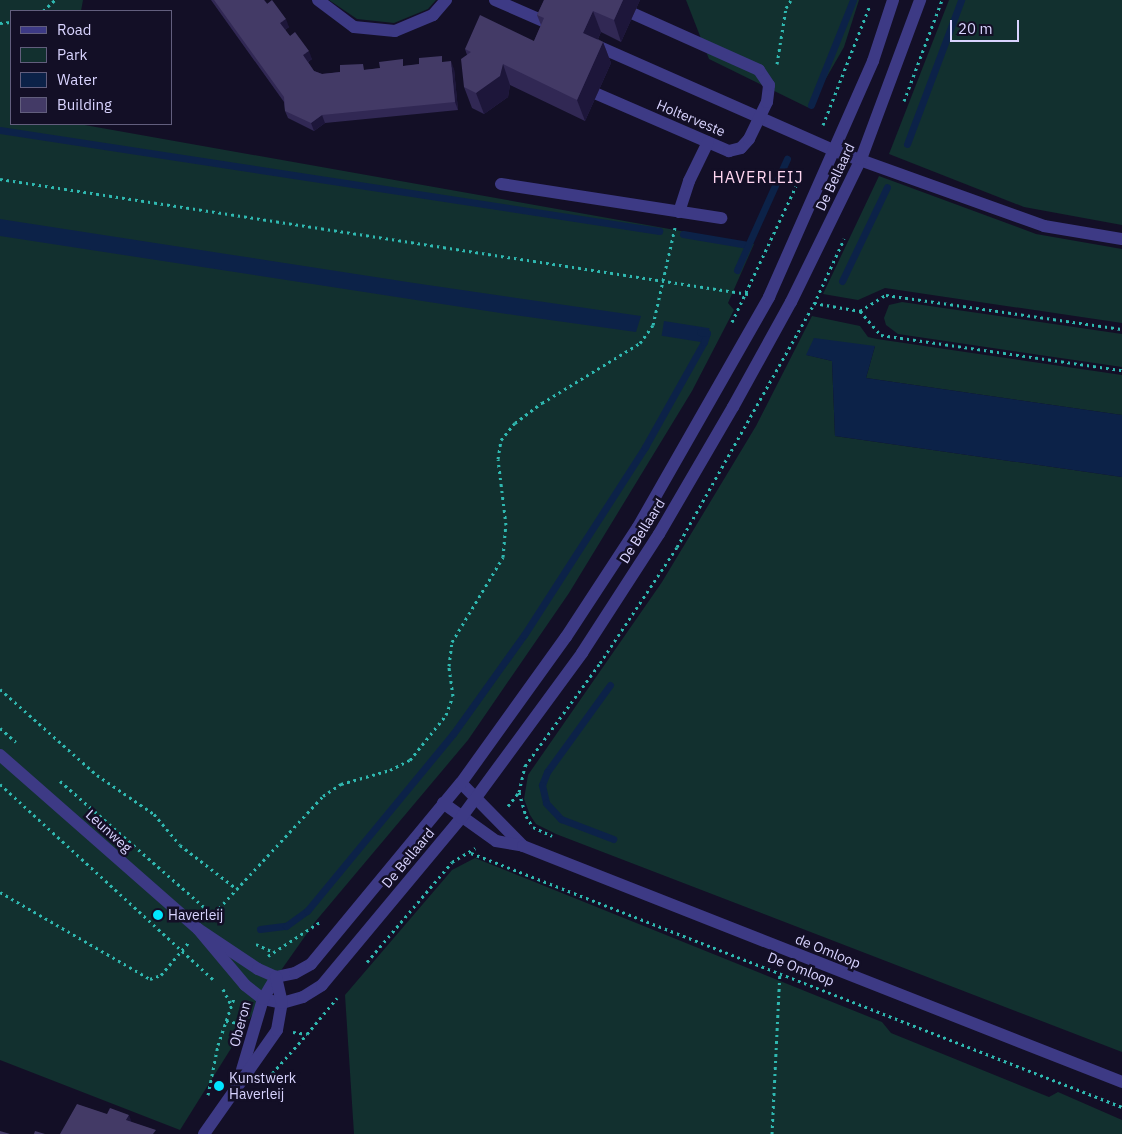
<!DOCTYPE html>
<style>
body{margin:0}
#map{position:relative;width:1122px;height:1134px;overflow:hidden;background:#130f26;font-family:"IBM Plex Sans",sans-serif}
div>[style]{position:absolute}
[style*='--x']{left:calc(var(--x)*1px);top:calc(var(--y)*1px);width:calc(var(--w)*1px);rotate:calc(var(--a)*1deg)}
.green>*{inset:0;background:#12302f}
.water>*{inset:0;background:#0c2248;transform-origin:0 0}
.stream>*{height:7px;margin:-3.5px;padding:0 3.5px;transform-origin:3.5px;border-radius:3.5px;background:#0c2248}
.path>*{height:3px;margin-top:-1.5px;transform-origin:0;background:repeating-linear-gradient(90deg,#2fb8b0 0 2.5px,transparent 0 6.5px)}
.minor>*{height:12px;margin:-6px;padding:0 6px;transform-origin:6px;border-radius:6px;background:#3d3a85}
.wall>*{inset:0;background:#312854}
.shaded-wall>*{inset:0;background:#1d163a}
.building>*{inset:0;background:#433a66}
.dots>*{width:14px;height:14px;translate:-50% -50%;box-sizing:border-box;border:2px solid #130f26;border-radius:50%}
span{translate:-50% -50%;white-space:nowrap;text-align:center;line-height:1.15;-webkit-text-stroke:5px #130f26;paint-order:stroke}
.street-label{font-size:14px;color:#d9d4ff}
.poi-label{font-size:14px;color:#d9d4ff}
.left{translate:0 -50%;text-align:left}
.quarter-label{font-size:16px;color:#ffd6f0;letter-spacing:1px}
.legend{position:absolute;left:10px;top:10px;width:162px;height:115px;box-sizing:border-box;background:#130f26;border:1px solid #625e7d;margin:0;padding:6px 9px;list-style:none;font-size:15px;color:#d9d4ff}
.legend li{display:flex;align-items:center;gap:10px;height:25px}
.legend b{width:25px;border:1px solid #625e7d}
.scale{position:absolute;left:950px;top:20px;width:69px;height:22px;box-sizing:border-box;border:2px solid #d9d4ff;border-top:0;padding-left:6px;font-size:15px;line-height:18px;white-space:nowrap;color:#d9d4ff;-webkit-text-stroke:4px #130f26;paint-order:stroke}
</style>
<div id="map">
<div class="green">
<div style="clip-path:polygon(0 0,83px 0,81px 11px,11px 11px,11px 124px,79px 124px,754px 244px,728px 303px,734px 310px,692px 391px,569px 593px,468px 740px,315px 922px,270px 986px,180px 1130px,0 1060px)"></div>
<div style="clip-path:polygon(329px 0,436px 0,428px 9px,394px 23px,357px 19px)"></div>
<div style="clip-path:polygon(686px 0,859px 0,844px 47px,809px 108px,709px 59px)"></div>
<div style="clip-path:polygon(949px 0,1122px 0,1122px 225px,1024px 207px,889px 154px)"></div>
<div style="clip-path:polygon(879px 176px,1036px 234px,1122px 249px,1122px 323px,885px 288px,858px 300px,823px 294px)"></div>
<div style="clip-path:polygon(902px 302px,1122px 334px,1122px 367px,898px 334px,886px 325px,884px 318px,889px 305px)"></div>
<div style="clip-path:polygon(812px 316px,860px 326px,868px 337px,877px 339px,1122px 375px,1122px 415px,866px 378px,875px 346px,807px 355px,832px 361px,835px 436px,1122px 477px,1122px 1052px,556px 834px,536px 824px,530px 815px,524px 799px,528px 775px,662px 582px,756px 426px)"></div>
<div style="clip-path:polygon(475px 858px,882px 1022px,891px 1033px,1049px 1097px,1058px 1092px,1122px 1120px,1122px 1134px,354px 1134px,345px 995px,452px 870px)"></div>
</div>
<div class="water">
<div style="clip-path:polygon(0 219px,414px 283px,641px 316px,636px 332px,514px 315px,0 236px)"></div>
<div style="left:664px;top:321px;width:46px;height:15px;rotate:9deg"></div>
<div style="clip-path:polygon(814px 338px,875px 346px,866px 378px,1122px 415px,1122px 477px,835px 436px,832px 361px,806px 355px)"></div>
</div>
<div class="stream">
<div style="--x:811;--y:105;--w:113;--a:-68.2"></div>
<div style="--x:0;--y:130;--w:667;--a:8.71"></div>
<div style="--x:907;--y:144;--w:154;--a:-69.4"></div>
<div style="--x:683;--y:234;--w:66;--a:9.6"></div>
<div style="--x:737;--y:270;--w:122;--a:-65.8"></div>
<div style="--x:842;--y:281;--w:104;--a:-64.4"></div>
<div style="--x:610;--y:685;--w:107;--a:125.9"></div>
<div style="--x:547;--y:772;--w:14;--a:111"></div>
<div style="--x:542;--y:785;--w:18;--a:77"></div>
<div style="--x:546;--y:803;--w:22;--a:47"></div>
<div style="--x:561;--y:819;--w:56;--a:21"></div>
<div style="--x:260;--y:929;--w:26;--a:-7"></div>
<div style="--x:286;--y:926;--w:26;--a:-36"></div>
<div style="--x:307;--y:911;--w:229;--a:-50.5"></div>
<div style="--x:453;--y:734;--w:122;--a:-54.4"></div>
<div style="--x:524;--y:635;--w:224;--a:-57.2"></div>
<div style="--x:645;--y:447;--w:120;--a:-60.7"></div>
<div style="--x:704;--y:342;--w:9;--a:-72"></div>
<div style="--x:707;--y:333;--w:7;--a:-172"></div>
</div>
<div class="path">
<div style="--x:43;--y:11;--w:16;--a:-43"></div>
<div style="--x:0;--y:23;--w:11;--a:-5"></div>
<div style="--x:777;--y:64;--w:57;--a:-80.9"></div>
<div style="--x:786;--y:8;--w:9;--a:-58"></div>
<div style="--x:904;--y:101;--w:108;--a:-69.4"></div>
<div style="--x:823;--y:125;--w:129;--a:-68.6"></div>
<div style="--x:0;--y:179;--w:757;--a:8.74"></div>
<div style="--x:814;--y:303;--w:47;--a:9.9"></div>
<div style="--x:860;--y:311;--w:32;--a:49"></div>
<div style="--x:881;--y:335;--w:244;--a:8.3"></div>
<div style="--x:860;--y:311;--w:31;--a:-32"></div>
<div style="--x:886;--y:295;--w:238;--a:8.2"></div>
<div style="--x:732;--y:322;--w:150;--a:-64.8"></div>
<div style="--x:0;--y:689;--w:130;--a:41.6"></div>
<div style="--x:97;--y:775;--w:69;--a:34.4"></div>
<div style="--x:154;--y:814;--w:40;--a:50"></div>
<div style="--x:180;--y:845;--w:72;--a:37.7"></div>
<div style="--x:0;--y:728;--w:21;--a:41"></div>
<div style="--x:60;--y:781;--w:203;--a:41.2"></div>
<div style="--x:0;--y:784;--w:292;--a:42.5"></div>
<div style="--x:519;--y:792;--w:25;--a:74"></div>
<div style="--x:526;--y:816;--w:13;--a:58"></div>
<div style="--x:533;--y:827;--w:21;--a:25"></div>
<div style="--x:508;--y:806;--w:18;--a:-52"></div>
<div style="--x:519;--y:792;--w:27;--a:-77"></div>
<div style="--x:525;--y:766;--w:127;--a:-53.9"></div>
<div style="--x:600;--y:663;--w:139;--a:-56.4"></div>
<div style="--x:677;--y:547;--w:279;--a:-60.6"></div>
<div style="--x:814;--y:304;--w:72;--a:-65.2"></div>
<div style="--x:471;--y:853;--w:699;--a:21.31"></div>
<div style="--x:0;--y:892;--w:173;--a:30.1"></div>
<div style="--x:150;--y:979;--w:12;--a:-20"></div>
<div style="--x:161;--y:975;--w:42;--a:-49.8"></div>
<div style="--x:210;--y:918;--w:166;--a:-47.2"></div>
<div style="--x:323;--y:796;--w:22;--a:-34"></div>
<div style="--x:341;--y:784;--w:51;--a:-15.9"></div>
<div style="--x:390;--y:770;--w:22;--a:-27"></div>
<div style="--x:410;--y:760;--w:58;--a:-51.3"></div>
<div style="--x:446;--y:715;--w:20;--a:-70"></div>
<div style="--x:453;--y:696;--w:30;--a:-98"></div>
<div style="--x:449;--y:666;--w:24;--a:-83"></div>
<div style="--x:452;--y:642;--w:99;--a:-59"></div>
<div style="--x:503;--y:557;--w:32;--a:-85"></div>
<div style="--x:506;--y:525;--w:66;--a:-96.9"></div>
<div style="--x:498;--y:459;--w:19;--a:-81"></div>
<div style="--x:501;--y:440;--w:22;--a:-51"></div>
<div style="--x:515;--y:423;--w:34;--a:-37"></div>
<div style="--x:542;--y:403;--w:115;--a:-31.5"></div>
<div style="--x:640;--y:343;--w:22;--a:-54"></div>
<div style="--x:653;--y:325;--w:100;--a:-77.3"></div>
<div style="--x:256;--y:944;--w:17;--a:25"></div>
<div style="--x:268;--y:956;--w:62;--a:-33.2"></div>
<div style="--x:367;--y:962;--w:131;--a:-49.6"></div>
<div style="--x:452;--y:862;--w:27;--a:-31"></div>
<div style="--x:223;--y:989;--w:16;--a:63"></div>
<div style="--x:226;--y:1021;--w:12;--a:9"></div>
<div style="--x:293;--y:1032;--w:14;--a:8"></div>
<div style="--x:307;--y:1034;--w:47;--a:-50.2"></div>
<div style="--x:268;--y:1078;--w:59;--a:-48.4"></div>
<div style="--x:208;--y:1095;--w:51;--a:-78.7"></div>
<div style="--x:218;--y:1045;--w:50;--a:-71.2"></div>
<div style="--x:772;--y:1134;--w:161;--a:-87.2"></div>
</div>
<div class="minor">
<div style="--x:318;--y:0;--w:45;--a:36.9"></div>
<div style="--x:354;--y:27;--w:41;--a:5.6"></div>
<div style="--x:395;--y:31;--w:41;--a:-22.8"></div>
<div style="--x:433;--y:15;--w:20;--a:-49"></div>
<div style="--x:495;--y:0;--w:60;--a:23.6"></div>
<div style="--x:595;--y:45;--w:262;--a:23.8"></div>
<div style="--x:835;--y:151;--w:222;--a:19.7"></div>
<div style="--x:1044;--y:226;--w:79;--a:9.5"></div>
<div style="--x:597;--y:94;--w:144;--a:23.4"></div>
<div style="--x:729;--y:151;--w:12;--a:-14"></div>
<div style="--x:741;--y:148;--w:12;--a:-48"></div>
<div style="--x:749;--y:139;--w:41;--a:-64.1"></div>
<div style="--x:767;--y:102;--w:17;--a:-83"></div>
<div style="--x:769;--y:85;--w:18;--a:-124"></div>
<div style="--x:759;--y:70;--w:137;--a:-155.9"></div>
<div style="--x:501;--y:184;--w:223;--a:8.8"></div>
<div style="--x:679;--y:212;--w:33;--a:-72"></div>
<div style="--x:689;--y:181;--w:43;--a:-64"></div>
<div style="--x:0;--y:755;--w:264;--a:41.3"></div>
<div style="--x:198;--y:929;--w:72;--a:33.7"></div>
<div style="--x:258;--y:969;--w:20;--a:24"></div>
<div style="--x:461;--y:783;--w:88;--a:45.5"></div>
<div style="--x:443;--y:803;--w:65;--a:35.6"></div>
<div style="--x:496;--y:841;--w:27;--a:10"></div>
<div style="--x:523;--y:846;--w:644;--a:21.5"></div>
<div style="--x:198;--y:929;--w:73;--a:50"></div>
<div style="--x:245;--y:985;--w:23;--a:38"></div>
<div style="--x:263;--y:999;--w:19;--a:12"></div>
<div style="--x:282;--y:1003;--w:22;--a:-16"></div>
<div style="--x:303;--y:997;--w:22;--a:-32"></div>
<div style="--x:322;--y:985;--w:217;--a:-50.2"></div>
<div style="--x:461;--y:818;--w:205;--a:-53.7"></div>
<div style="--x:582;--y:653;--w:142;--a:-57.1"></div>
<div style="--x:659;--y:534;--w:147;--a:-59.8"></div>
<div style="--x:733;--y:407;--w:120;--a:-61.1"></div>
<div style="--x:791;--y:302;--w:159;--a:-63.9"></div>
<div style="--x:861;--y:159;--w:170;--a:-69.6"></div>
<div style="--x:276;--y:977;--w:19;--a:-12"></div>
<div style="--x:295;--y:973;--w:18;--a:-29"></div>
<div style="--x:311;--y:964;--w:235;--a:-50.4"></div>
<div style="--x:461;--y:783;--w:180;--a:-54.3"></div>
<div style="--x:566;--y:637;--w:131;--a:-56.8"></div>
<div style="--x:638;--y:527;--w:265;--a:-60.3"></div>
<div style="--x:769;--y:297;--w:258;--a:-66.2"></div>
<div style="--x:873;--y:61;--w:64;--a:-71.8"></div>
<div style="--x:242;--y:1070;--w:74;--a:-73.5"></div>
<div style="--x:263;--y:999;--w:26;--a:-59"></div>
<div style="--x:204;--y:1134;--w:127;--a:-54.9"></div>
<div style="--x:277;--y:1030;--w:27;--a:-80"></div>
<div style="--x:282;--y:1003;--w:27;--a:-103"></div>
</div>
<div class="wall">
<div style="clip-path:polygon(211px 0,264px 0,289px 27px,285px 30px,290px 36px,312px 59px,308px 62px,314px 71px,322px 74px,444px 62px,454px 69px,458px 110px,325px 123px,314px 131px,288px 118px,285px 111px,284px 102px)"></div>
<div style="clip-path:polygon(544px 0,640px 0,621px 42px,601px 32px,598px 39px,603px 42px,611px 63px,585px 121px,510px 85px,508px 97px,484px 114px,472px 108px,464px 87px,467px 55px,465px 49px,534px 41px,541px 25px,537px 15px)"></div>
</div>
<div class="shaded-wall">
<div style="clip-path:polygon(623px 0,640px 0,621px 42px,614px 20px)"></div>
<div style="clip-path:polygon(593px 11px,601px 32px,591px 54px,583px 33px)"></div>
<div style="clip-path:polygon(286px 19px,289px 27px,283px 31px,280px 23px)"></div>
<div style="clip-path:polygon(603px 42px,611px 63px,585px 121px,577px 100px)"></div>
<div style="clip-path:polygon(309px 51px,312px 59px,306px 63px,303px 55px)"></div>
<div style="clip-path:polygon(451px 61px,454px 69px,458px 110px,455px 102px)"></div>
<div style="clip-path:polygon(503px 64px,510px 85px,508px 97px,484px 114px,476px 93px)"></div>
<div style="clip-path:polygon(322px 115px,325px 123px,314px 131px,311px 123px)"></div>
<div style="clip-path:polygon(129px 1115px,136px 1134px,126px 1120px)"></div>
</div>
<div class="building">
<div style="clip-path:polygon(214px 0,264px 0,267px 4px,272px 0,286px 19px,280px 23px,290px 36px,295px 32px,309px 51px,303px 55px,314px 71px,322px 74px,340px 72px,340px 65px,363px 64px,364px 70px,380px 68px,379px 62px,403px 59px,403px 66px,419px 64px,419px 58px,442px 56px,442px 62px,451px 61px,455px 102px,322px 115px,311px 123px,285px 111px,284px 97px)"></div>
<div style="clip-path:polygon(544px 0,623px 0,614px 20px,593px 11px,583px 33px,603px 42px,577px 100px,503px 64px,500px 76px,476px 93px,464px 87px,461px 59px,471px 52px,465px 49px,480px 15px,534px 41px,544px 18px,537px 15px)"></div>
<div style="clip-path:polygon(77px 1104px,107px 1114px,110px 1108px,129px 1115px,126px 1120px,156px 1130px,153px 1134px,60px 1134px)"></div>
<div style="clip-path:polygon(0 1131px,10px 1134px,0 1134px)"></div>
<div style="clip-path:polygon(35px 1131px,45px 1134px,34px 1134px)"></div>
</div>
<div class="dots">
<div style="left:158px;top:915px;background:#00e5ff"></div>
<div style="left:219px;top:1086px;background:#00e5ff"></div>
</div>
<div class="street-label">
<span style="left:691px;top:118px;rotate:23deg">Holterveste</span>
<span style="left:835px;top:177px;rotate:-65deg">De Bellaard</span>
<span style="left:642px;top:531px;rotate:-58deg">De Bellaard</span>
<span style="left:109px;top:831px;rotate:42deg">Leunweg</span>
<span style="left:408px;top:858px;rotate:-50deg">De Bellaard</span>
<span style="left:828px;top:951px;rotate:22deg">de Omloop</span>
<span style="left:801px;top:969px;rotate:21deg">De Omloop</span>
<span style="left:240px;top:1024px;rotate:-75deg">Oberon</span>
</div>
<div class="poi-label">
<span class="left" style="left:168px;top:915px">Haverleij</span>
<span class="left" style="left:229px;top:1086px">Kunstwerk<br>Haverleij</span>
</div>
<div class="quarter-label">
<span style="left:758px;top:177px">HAVERLEIJ</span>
</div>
<ul class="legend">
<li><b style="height:6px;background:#3d3a85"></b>Road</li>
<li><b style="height:14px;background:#12302f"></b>Park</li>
<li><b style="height:14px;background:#0c2248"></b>Water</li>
<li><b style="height:14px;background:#433a66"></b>Building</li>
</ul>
<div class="scale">20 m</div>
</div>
